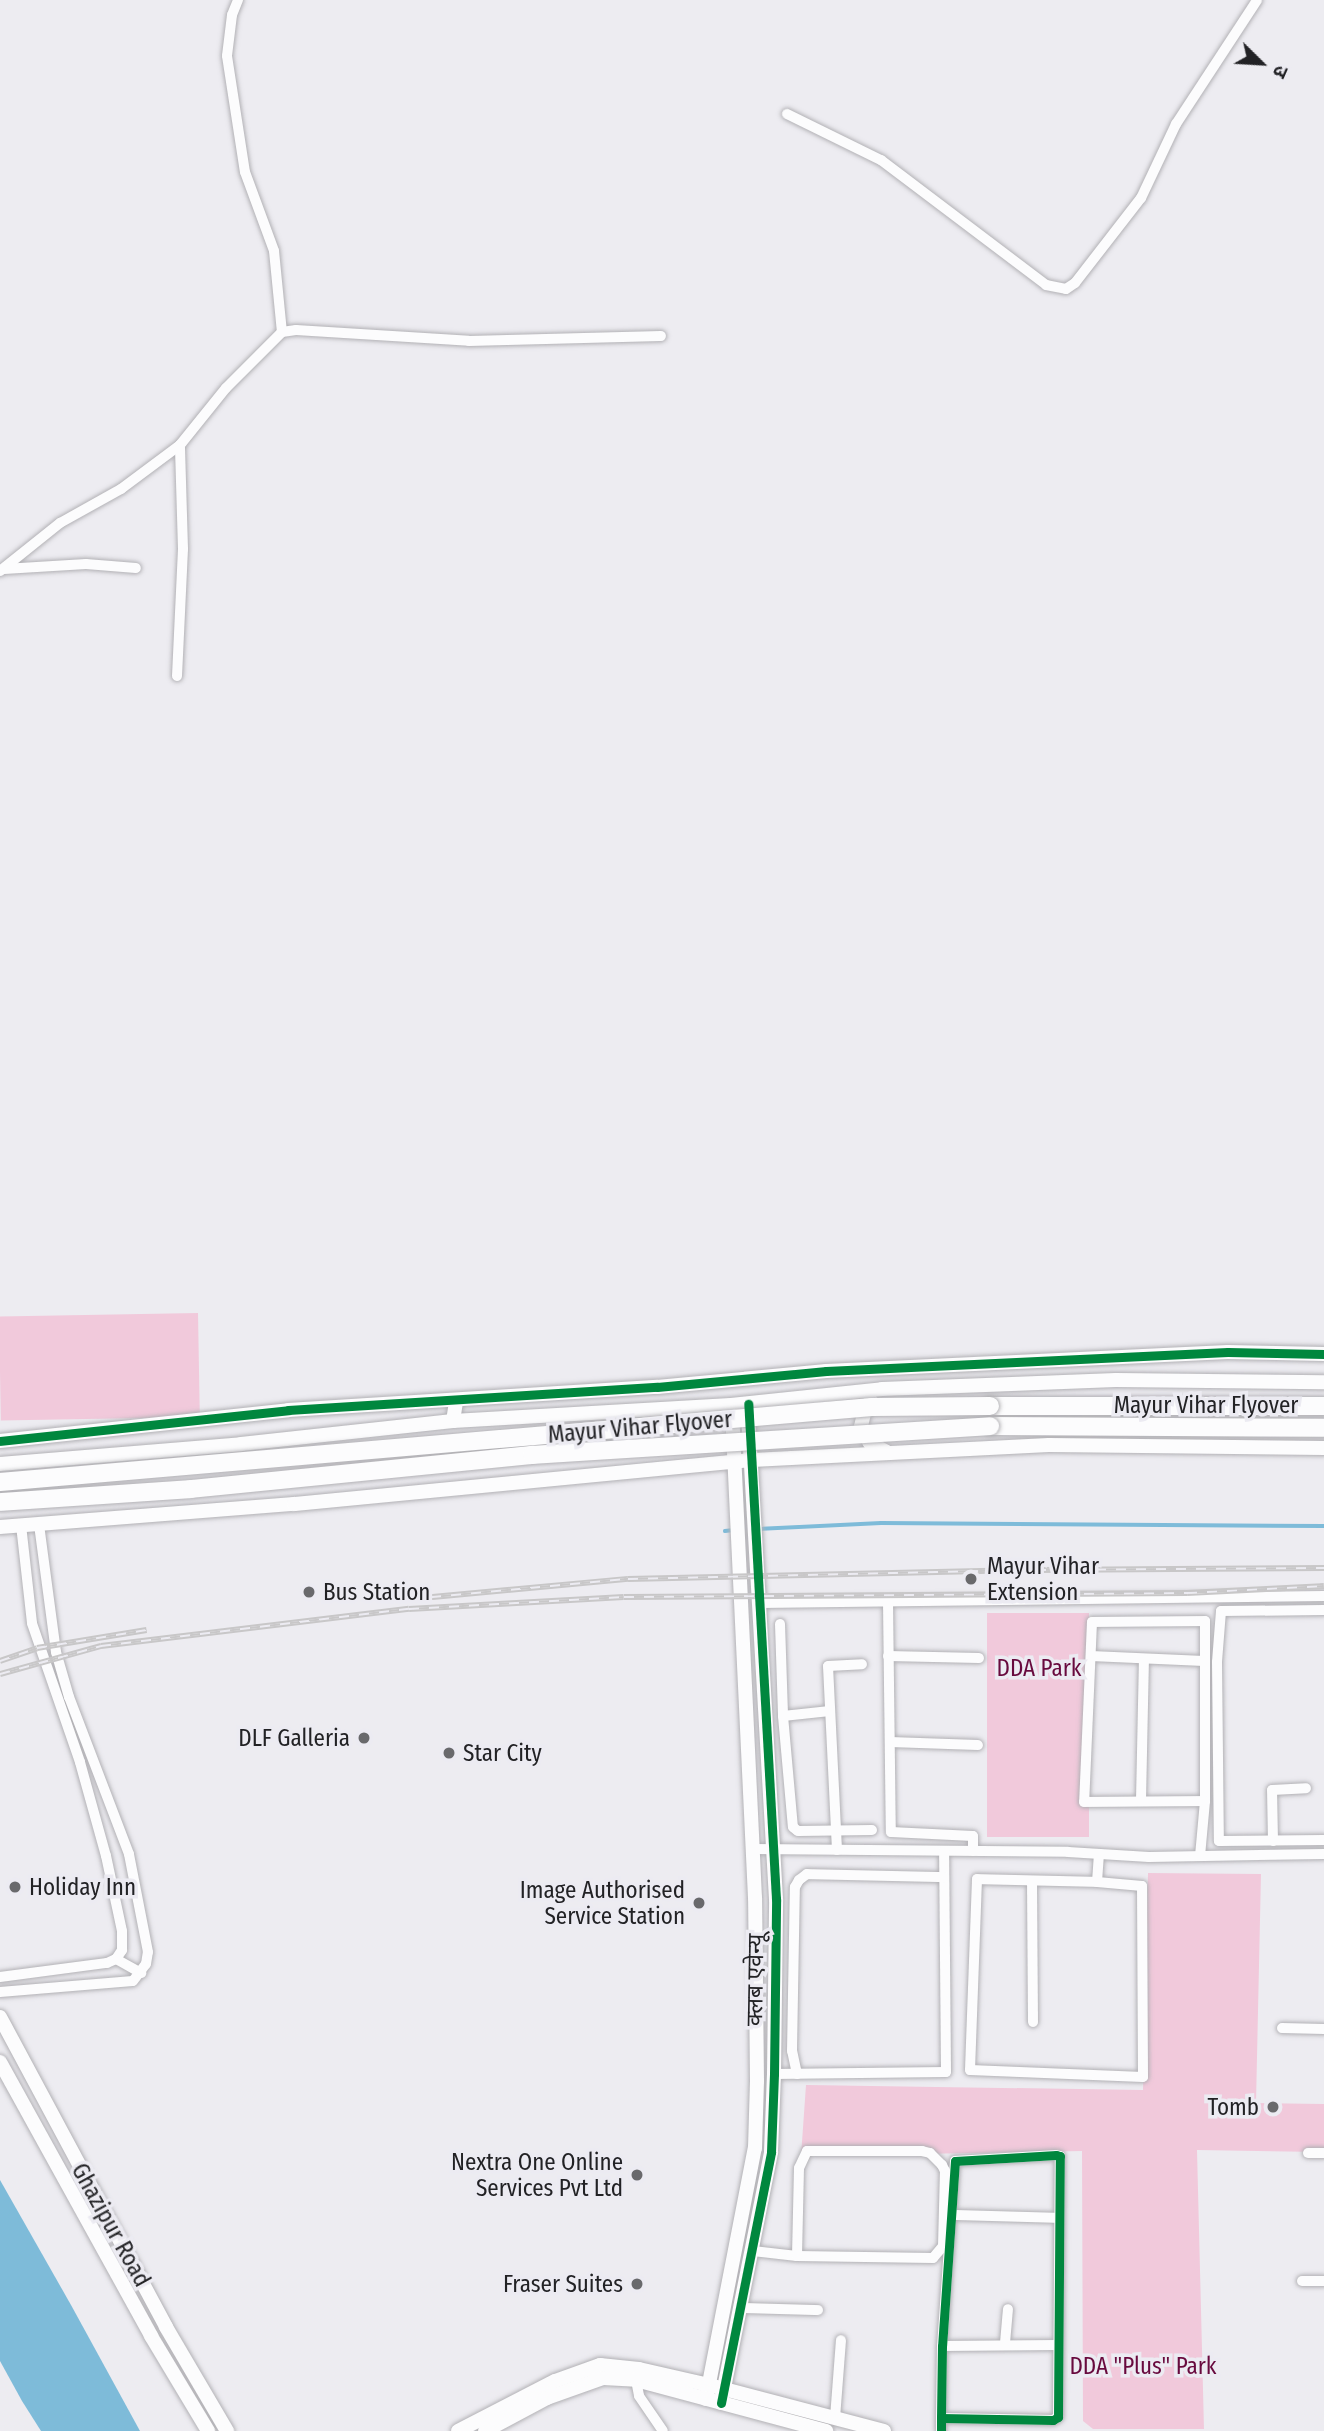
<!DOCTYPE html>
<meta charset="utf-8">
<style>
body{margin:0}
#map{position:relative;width:1324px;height:2431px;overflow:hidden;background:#edecf1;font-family:"Fira Sans Condensed","Noto Sans Devanagari",sans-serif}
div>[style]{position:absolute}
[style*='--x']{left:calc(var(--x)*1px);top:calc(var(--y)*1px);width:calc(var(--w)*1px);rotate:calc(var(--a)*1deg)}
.green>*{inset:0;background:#f1c9db;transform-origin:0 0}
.water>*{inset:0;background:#7ebbd9}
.stream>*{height:3.5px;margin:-1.75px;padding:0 1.75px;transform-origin:1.75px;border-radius:1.75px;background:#7ebbd9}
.roads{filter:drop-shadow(0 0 2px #b2b1b5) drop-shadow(0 0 2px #b2b1b5)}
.street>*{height:10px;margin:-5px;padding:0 5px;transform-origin:5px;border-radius:5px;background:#fcfcfd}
.secondary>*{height:14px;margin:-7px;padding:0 7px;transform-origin:7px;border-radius:7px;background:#fcfcfd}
.primary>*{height:14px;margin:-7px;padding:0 7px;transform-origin:7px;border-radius:7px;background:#fcfcfd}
.highway>*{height:18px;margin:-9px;padding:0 9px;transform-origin:9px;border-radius:9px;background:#fcfcfd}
.rail>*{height:6px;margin-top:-3px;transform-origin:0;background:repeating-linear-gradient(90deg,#ecebf2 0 10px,#c8c7c8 0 20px);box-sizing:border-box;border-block:2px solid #c8c7c8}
.bridges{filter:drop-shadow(0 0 2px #b2b1b5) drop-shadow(0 0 2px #b2b1b5)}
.highway-bridge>*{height:18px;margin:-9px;padding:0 9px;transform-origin:9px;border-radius:9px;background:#fcfcfd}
.cycleway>*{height:9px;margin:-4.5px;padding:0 4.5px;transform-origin:4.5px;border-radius:4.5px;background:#00873e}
.dots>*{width:19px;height:19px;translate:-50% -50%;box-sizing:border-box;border:4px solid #ecebf2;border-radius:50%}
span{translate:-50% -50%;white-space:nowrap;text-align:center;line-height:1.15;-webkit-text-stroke:7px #ecebf2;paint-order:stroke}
.street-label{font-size:23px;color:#222225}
.poi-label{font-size:23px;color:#222225}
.left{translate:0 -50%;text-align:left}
.right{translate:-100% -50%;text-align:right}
.park-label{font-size:23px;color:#680a3e}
.north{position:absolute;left:1226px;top:28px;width:70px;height:70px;-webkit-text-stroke:5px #ecebf2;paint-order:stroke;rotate:114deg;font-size:19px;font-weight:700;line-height:28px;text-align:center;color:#222225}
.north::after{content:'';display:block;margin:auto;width:24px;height:32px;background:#222225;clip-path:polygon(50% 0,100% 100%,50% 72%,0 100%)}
</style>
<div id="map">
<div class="green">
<div style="left:198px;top:1313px;width:104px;height:199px;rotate:89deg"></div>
<div style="left:1089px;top:1613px;width:224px;height:102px;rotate:90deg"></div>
<div style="clip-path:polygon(1148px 1873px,1261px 1874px,1256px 2103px,1324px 2104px,1324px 2152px,1197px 2150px,1204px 2429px,1093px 2429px,1083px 2421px,1082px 2151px,801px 2156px,806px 2085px,1143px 2090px)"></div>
</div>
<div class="water">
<div style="clip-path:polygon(0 2180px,71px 2305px,140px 2431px,41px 2431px,22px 2401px,0 2361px)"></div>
</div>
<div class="stream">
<div style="--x:759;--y:1529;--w:122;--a:-2.8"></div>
<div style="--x:881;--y:1523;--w:443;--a:0.4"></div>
<div style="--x:725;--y:1531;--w:9;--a:-6"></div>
</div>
<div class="roads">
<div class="street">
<div style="--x:238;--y:0;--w:16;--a:112"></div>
<div style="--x:232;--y:15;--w:41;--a:97"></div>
<div style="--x:227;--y:56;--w:117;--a:81.2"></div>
<div style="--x:245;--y:172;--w:84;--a:69.8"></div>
<div style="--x:274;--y:251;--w:81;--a:84.4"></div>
<div style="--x:787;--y:114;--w:105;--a:26.1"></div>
<div style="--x:881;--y:160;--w:207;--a:37.1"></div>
<div style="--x:1046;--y:285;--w:20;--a:11"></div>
<div style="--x:1066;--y:289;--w:11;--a:-34"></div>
<div style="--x:1075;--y:283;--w:108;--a:-52.2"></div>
<div style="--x:1141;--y:198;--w:82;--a:-64.7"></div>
<div style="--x:1176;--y:124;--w:148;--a:-56.8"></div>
<div style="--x:4;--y:569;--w:82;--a:-3.5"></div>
<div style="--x:86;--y:564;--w:50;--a:4.6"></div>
<div style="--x:0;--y:571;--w:77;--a:-38.7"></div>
<div style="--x:60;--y:523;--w:70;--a:-29.1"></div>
<div style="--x:121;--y:489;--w:74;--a:-36.7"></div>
<div style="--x:180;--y:445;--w:73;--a:-51.1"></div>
<div style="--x:226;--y:388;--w:79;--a:-45"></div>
<div style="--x:282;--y:332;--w:14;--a:-8"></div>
<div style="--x:296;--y:330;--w:173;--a:3.6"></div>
<div style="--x:469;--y:341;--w:192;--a:-1.5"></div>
<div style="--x:177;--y:676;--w:127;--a:-87.3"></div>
<div style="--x:183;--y:549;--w:104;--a:-91.7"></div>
<div style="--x:888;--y:1602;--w:230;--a:89.3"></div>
<div style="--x:891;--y:1832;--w:82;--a:2.8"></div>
<div style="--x:973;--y:1836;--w:15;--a:90"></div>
<div style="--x:760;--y:1603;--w:564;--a:-0.71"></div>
<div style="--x:1324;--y:1610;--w:103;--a:179.4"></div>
<div style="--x:1221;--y:1611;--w:51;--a:94.5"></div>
<div style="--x:1217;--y:1662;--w:179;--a:89.4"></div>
<div style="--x:1219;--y:1841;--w:105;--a:-0.5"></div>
<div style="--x:780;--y:1624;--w:92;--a:88.1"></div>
<div style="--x:783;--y:1716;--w:111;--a:84.9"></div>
<div style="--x:793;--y:1827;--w:6;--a:39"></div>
<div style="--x:798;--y:1831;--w:74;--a:-0.8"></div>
<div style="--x:888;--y:1656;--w:91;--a:1.3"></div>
<div style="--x:1091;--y:1656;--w:113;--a:2.5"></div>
<div style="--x:783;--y:1716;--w:47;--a:-6.1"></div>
<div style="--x:890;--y:1742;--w:88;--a:2"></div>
<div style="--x:1141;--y:1800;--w:141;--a:-88.8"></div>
<div style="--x:1273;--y:1841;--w:51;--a:-91.1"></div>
<div style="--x:1272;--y:1790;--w:34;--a:-3"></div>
<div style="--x:753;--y:1849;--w:315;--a:0.5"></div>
<div style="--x:1068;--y:1852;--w:81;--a:3.5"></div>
<div style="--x:1149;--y:1857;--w:175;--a:-1"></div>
<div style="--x:837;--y:1850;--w:184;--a:-92.8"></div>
<div style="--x:828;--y:1666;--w:34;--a:-3"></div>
<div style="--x:1200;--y:1856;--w:55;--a:-84.8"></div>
<div style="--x:1205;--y:1801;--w:180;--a:-90"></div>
<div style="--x:1205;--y:1621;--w:113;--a:179.5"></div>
<div style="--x:1092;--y:1622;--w:180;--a:92.5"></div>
<div style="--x:1084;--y:1802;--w:121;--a:-0.5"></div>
<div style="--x:1032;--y:1881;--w:141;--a:89.6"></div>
<div style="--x:1097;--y:1882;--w:120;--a:-178.6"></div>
<div style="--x:977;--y:1879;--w:191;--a:92.1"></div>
<div style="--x:970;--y:2070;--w:173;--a:2.3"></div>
<div style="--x:1143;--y:2077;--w:191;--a:-90.3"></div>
<div style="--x:1142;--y:1886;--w:45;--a:-174.9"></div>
<div style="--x:1097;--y:1882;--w:28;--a:-86"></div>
<div style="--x:116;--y:1959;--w:29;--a:29"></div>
<div style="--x:0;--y:1977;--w:108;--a:-7.5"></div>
<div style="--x:107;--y:1963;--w:10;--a:-24"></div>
<div style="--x:116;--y:1959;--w:11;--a:-56"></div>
<div style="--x:122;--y:1950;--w:19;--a:-90"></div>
<div style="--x:122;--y:1931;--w:77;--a:-102"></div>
<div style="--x:106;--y:1856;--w:98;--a:-105.5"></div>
<div style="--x:80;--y:1762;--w:147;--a:-109.1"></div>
<div style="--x:32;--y:1623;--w:99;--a:-96.4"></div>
<div style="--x:0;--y:1992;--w:133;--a:-4.7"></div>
<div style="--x:133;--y:1981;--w:21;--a:-53"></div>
<div style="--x:146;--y:1964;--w:12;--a:-81"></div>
<div style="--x:148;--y:1952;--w:100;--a:-101"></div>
<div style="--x:129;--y:1854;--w:168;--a:-110.9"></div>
<div style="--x:69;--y:1697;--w:47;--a:-106.1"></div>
<div style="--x:56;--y:1652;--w:129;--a:-97.6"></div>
<div style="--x:1282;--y:2028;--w:42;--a:1.4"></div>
<div style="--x:774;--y:2074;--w:172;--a:-0.7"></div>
<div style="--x:946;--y:2072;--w:221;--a:-90.5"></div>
<div style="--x:797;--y:2074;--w:24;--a:-102"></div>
<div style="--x:792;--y:2051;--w:164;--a:-89"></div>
<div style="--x:795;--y:1887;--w:8;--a:-60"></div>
<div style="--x:799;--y:1880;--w:10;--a:-37"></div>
<div style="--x:807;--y:1874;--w:137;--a:1.3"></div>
<div style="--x:1308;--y:2153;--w:16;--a:0"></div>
<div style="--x:952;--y:2215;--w:106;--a:1.6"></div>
<div style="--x:753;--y:2251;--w:44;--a:6.5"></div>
<div style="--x:797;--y:2256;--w:136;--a:0.8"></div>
<div style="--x:933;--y:2258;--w:16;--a:-50"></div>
<div style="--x:943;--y:2246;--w:75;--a:-88.5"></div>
<div style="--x:945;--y:2171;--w:7;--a:-117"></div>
<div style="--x:942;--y:2165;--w:17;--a:-135"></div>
<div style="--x:930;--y:2153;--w:8;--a:-166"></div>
<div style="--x:922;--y:2151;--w:115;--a:180"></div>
<div style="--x:807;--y:2151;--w:19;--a:115"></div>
<div style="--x:799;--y:2168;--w:88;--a:91.3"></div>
<div style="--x:1302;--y:2281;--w:22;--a:0"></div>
<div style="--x:740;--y:2308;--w:78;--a:1.5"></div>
<div style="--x:1005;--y:2343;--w:34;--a:-85"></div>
<div style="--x:942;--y:2346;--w:115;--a:-0.5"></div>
<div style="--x:636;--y:2380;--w:16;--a:79"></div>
<div style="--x:639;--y:2396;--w:42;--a:55.6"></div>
<div style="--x:835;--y:2418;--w:78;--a:-85.6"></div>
<div style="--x:941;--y:2418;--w:112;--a:1"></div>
<div style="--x:1053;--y:2420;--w:6;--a:-31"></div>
<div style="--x:1058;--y:2417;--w:261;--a:-89.6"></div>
<div style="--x:1060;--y:2156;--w:4;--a:-166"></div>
<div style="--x:1056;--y:2155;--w:101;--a:176.6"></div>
<div style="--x:955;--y:2161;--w:185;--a:94"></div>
<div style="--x:942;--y:2346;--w:72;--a:90.8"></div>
<div style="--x:941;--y:2418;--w:13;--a:90"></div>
</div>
<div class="secondary">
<div style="--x:0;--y:1441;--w:290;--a:-6.1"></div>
<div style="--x:288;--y:1410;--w:370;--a:-3.6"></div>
<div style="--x:657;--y:1387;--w:170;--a:-5.4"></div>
<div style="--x:826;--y:1371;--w:402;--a:-2.7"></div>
<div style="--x:1228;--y:1352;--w:96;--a:1.2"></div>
<div style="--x:0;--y:2017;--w:352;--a:61.8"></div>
<div style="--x:166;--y:2327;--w:121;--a:59.6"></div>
<div style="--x:0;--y:2062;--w:313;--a:61.1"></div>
<div style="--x:151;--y:2336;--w:111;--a:59"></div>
<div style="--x:706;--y:2399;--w:256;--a:-79"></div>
<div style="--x:755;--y:2148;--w:67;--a:-88.3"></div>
<div style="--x:757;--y:2081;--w:183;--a:-90.6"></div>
<div style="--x:755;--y:1898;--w:487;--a:-92.7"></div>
<div style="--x:721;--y:2403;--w:256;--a:-78.7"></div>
<div style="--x:771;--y:2152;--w:78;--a:-87.8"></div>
<div style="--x:774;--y:2074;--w:175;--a:-89.3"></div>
<div style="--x:776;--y:1899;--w:491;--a:-93.3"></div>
<div style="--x:458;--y:2431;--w:109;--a:-27.3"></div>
<div style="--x:555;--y:2381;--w:48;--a:-19.6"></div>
<div style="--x:600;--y:2365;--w:39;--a:6"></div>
<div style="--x:639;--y:2369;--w:72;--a:12.9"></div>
<div style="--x:709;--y:2385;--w:181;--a:14.7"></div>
<div style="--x:485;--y:2431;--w:70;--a:-28"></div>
<div style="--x:547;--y:2398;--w:59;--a:-19.7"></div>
<div style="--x:603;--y:2378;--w:33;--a:3"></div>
<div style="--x:636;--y:2380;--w:197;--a:15"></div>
</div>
<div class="primary">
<div style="--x:871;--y:1401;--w:10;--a:127"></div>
<div style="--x:865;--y:1409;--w:18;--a:103"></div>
<div style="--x:861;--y:1427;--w:18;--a:61"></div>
<div style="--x:870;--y:1443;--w:19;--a:28"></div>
<div style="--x:453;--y:1421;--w:20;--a:-81"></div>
<div style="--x:0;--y:1464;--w:242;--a:-4.7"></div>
<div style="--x:241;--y:1444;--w:213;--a:-6.2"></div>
<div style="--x:453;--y:1421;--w:278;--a:-3.3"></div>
<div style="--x:731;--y:1405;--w:152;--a:-6"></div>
<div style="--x:882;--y:1389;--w:234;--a:-2.2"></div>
<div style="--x:1116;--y:1380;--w:208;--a:0.6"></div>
<div style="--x:0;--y:1527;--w:295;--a:-4.5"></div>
<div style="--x:294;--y:1504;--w:460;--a:-5.5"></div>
<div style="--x:752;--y:1460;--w:297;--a:-2.9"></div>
<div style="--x:1049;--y:1445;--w:275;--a:0.6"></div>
</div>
<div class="highway">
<div style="--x:990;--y:1406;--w:334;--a:0"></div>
<div style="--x:990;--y:1426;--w:334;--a:0.3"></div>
</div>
</div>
<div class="rail">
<div style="--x:411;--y:1599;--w:218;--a:-5.3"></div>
<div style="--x:628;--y:1579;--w:408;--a:-1.3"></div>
<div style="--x:1036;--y:1570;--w:288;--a:-0.4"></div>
<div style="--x:0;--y:1661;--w:39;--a:-19"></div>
<div style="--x:37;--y:1648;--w:111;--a:-9.3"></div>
<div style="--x:0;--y:1674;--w:105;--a:-15.5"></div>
<div style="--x:101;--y:1646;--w:310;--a:-6.9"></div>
<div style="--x:409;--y:1609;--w:215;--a:-3.2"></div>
<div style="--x:624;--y:1597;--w:563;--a:-0.41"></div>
<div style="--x:1187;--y:1593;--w:137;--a:-2.9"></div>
</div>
<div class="bridges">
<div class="highway-bridge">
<div style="--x:0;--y:1482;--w:875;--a:-4.92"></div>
<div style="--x:872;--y:1407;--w:118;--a:-0.5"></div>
<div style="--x:0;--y:1502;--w:191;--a:-3.9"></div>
<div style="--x:191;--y:1489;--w:343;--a:-5.7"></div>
<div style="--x:532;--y:1455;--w:459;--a:-3.6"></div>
</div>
</div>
<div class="cycleway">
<div style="--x:0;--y:1441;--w:290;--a:-6.1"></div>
<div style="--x:288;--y:1410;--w:370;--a:-3.6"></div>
<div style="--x:657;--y:1387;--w:170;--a:-5.4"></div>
<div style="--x:826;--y:1371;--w:402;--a:-2.7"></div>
<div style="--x:1228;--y:1352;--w:96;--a:1.2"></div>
<div style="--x:721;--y:2403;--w:256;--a:-78.7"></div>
<div style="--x:771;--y:2152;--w:78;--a:-87.8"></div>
<div style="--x:774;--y:2074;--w:175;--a:-89.3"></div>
<div style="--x:776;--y:1899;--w:496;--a:-93.2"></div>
<div style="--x:941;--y:2418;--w:112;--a:1"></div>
<div style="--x:1053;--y:2420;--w:6;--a:-31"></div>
<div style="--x:1058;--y:2417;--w:261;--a:-89.6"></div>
<div style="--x:1060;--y:2156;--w:4;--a:-166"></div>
<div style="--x:1056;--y:2155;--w:101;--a:176.6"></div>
<div style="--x:955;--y:2161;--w:185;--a:94"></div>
<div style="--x:942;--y:2346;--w:72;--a:90.8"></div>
<div style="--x:941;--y:2418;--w:13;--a:90"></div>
</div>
<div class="dots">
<div style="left:971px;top:1579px;background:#69696c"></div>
<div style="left:309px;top:1592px;background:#69696c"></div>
<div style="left:364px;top:1738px;background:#69696c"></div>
<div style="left:449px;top:1753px;background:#69696c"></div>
<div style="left:15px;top:1887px;background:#69696c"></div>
<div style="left:699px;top:1903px;background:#69696c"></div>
<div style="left:1273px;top:2107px;background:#69696c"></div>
<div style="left:637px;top:2175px;background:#69696c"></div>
<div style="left:637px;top:2284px;background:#69696c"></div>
</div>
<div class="street-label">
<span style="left:1206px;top:1405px">Mayur Vihar Flyover</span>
<span style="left:640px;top:1427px;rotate:-5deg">Mayur Vihar Flyover</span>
<span style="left:755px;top:1980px;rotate:-89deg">क्लब एवेन्यू</span>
<span style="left:111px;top:2225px;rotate:61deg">Ghazipur Road</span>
</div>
<div class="poi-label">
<span class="left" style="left:987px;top:1579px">Mayur Vihar<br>Extension</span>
<span class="left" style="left:323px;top:1592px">Bus Station</span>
<span class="right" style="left:350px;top:1738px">DLF Galleria</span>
<span class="left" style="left:463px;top:1753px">Star City</span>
<span class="left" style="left:29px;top:1887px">Holiday Inn</span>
<span class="right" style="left:685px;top:1903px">Image Authorised<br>Service Station</span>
<span class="right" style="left:1259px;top:2107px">Tomb</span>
<span class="right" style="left:623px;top:2175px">Nextra One Online<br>Services Pvt Ltd</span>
<span class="right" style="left:623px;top:2284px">Fraser Suites</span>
</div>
<div class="park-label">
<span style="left:1039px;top:1668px">DDA Park</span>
<span style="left:1143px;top:2366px">DDA "Plus" Park</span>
</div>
<div class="north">उ</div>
</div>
